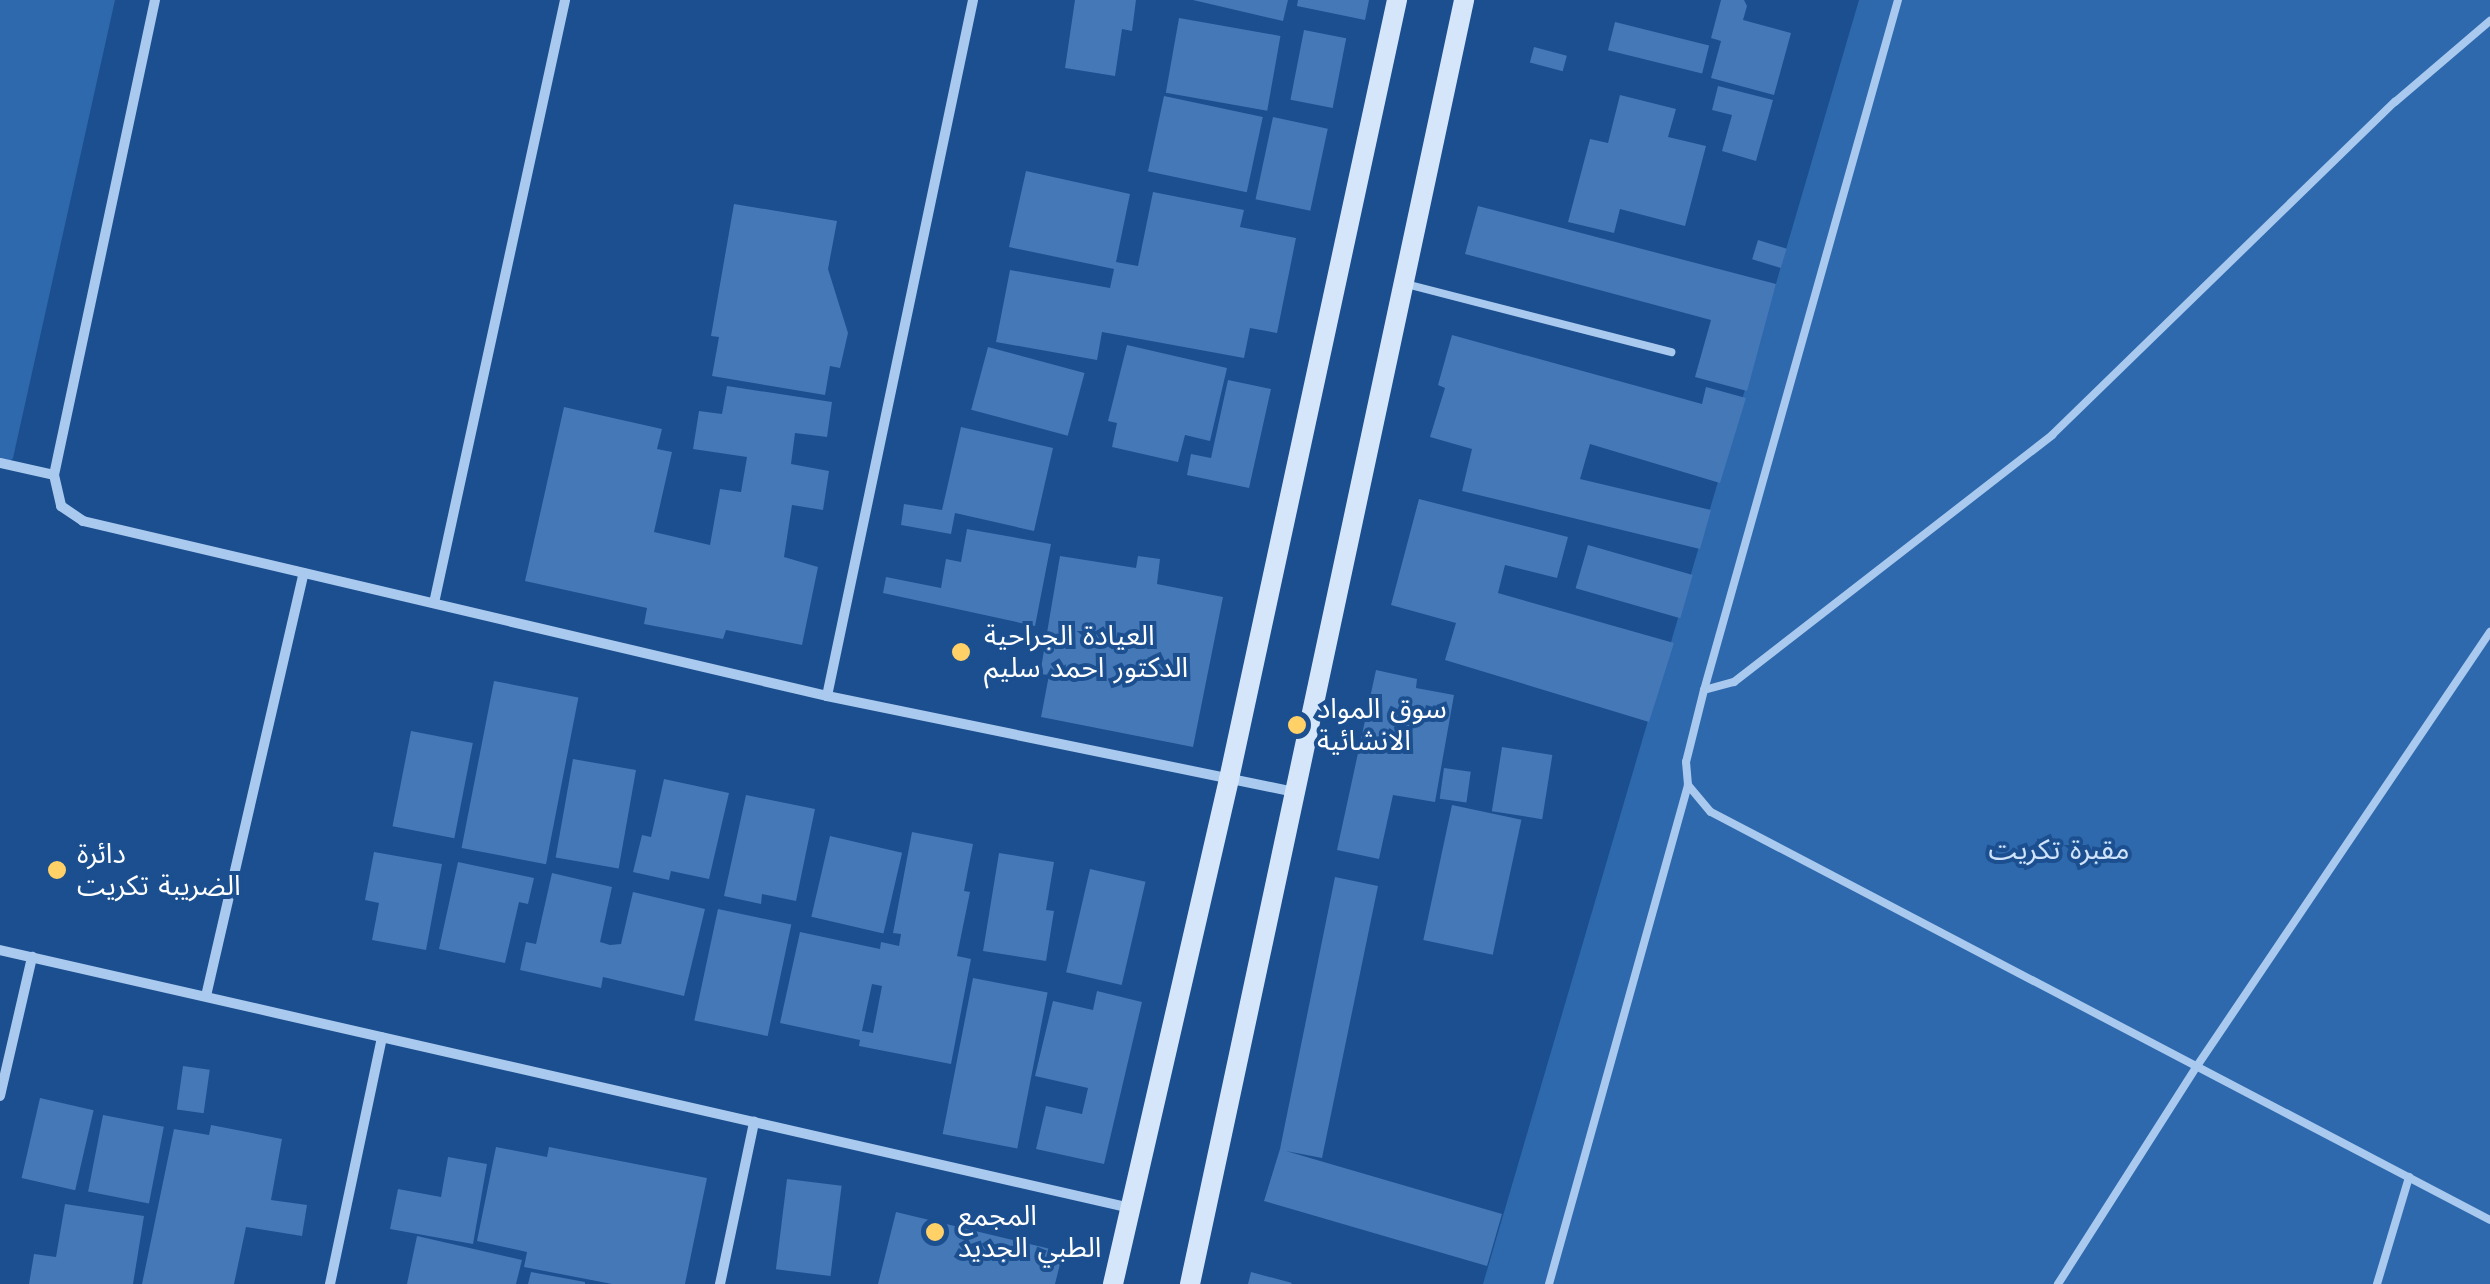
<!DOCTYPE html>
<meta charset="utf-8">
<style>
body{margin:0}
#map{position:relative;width:2490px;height:1284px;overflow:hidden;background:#1b4f8f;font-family:"Work Sans","Noto Sans Arabic",sans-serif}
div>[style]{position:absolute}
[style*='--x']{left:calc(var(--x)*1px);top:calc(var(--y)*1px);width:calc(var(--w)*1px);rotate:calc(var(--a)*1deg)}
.green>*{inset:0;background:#2e69ad}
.building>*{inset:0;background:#4478b7;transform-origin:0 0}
.service>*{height:8px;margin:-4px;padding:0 4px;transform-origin:4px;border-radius:4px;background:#a9c9ee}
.minor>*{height:10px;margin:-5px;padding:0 5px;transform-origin:5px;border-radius:5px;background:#a9c9ee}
.secondary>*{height:20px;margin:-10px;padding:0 10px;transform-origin:10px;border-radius:10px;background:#d6e6fa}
.dots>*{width:28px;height:28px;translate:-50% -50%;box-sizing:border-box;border:5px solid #1b4f8f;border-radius:50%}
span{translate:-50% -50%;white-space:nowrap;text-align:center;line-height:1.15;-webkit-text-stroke:8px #1b4f8f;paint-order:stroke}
.poi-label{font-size:28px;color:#fff}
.left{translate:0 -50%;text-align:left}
.park-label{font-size:28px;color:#cfe3fa}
</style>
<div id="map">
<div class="green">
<div style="clip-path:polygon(0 0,115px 0,13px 458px,7px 464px,0 461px)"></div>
<div style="clip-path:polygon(1859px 0,2490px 0,2490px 1284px,1483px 1284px)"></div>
</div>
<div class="building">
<div style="clip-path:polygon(1075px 0,1136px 0,1132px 31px,1122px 29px,1115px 76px,1065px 68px)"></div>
<div style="clip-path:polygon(1193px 0,1288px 0,1283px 21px)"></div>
<div style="clip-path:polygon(1298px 0,1369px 0,1365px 20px,1297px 6px)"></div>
<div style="clip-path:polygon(1721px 0,1744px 0,1747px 6px,1743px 20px,1791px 33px,1774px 95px,1711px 78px,1721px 41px,1711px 38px)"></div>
<div style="left:1179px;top:18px;width:103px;height:76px;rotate:10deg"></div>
<div style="left:1615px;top:22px;width:97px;height:29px;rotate:14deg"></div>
<div style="left:1304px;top:30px;width:43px;height:71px;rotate:11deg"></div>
<div style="left:1534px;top:47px;width:34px;height:16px;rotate:15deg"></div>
<div style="clip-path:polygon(1718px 86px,1773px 100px,1756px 161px,1722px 151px,1732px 115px,1712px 110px)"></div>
<div style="clip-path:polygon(1620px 95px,1676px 109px,1668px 137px,1706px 146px,1685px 226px,1620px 209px,1614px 233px,1568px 222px,1590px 139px,1608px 143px)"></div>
<div style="left:1164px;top:96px;width:101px;height:77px;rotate:12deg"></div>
<div style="left:1273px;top:117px;width:56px;height:84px;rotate:12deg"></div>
<div style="clip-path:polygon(1026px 171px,1130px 194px,1116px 262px,1138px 266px,1153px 192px,1244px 210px,1240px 227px,1296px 238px,1277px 333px,1250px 328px,1244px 358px,1102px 332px,1097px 360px,996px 342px,1010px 270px,1110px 288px,1114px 269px,1009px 247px)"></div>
<div style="clip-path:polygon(734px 204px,837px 221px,828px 269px,848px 333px,840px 368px,830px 366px,825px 395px,712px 376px,719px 337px,711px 336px)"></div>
<div style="clip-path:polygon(1478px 206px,1776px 284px,1747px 391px,1695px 377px,1711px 320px,1465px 254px)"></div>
<div style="left:1758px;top:240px;width:30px;height:20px;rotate:17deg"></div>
<div style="clip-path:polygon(1452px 335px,1702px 404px,1706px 387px,1746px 398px,1720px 483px,1590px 444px,1580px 479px,1711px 510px,1700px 549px,1462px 491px,1472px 449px,1430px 437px,1445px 388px,1438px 385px)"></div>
<div style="clip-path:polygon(1127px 345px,1227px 368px,1210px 441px,1185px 435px,1178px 462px,1112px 447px,1117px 423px,1108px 421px)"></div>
<div style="left:988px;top:347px;width:100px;height:65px;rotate:15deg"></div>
<div style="clip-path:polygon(1228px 380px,1271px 389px,1249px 488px,1187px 475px,1191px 454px,1211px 458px)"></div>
<div style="clip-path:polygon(727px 386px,832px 402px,827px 437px,795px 433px,791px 464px,829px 471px,823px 510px,792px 505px,784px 557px,818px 567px,802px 645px,726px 630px,723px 639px,644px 624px,647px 608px,525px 581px,564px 407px,662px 429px,657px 449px,672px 452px,654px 532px,710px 545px,720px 489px,741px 492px,747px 457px,693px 449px,699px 411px,722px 414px)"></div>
<div style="clip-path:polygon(961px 427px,1053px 448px,1034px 531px,955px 513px,951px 534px,901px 525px,904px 504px,942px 510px)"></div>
<div style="clip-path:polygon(1419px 499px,1568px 537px,1557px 578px,1505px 565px,1498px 593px,1674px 643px,1649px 722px,1445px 660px,1456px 623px,1391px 605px)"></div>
<div style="clip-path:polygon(967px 529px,1051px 544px,1035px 626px,883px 593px,886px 577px,941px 588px,946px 559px,961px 562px)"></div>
<div style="left:1588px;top:545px;width:109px;height:45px;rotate:16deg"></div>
<div style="clip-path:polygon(1060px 556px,1136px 568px,1138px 556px,1160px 559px,1157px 584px,1223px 597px,1193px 747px,1041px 717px,1049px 675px,1040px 674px)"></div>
<div style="clip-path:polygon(1376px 670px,1417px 679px,1416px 688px,1454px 695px,1435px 802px,1393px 795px,1379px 859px,1337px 850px)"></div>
<div style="left:494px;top:681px;width:86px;height:170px;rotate:11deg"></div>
<div style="left:411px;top:731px;width:63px;height:97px;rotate:11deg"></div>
<div style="left:1502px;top:747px;width:51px;height:65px;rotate:9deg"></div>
<div style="left:573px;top:759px;width:64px;height:100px;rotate:10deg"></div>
<div style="left:1444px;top:768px;width:27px;height:31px;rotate:8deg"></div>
<div style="clip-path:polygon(664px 779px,729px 793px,709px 879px,671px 871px,669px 880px,633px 872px,642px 835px,651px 837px)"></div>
<div style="clip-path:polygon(746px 795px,815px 809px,796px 901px,762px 894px,761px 904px,724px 896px)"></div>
<div style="left:1452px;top:805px;width:71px;height:138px;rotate:12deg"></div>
<div style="clip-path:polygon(evenodd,912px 832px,973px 844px,964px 891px,970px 892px,957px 956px,971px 959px,951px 1064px,859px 1046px,860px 1040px,780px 1023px,800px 932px,880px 949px,881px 942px,899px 946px,901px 934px,893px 933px,912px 832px,872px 984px,882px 986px,873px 1033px,862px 1031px,872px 984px)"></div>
<div style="left:830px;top:836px;width:74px;height:83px;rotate:13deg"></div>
<div style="clip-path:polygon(374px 852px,442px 864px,426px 950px,372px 940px,379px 903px,365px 900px)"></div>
<div style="clip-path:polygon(999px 853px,1054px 862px,1046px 910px,1054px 911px,1046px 961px,983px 951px)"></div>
<div style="clip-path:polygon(458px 862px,534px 878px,528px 904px,519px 902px,505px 963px,439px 949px)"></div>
<div style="left:1090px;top:869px;width:57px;height:106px;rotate:13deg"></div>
<div style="clip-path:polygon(552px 873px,612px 887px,600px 942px,610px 945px,621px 944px,633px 892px,705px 909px,684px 996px,603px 977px,601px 988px,520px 970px,526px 942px,536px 944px)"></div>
<div style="clip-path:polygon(1335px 877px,1378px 886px,1322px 1158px,1286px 1151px,1502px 1214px,1487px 1266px,1264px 1201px,1280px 1149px)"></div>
<div style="left:718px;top:909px;width:75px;height:114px;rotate:12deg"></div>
<div style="left:973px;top:978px;width:76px;height:159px;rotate:11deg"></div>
<div style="clip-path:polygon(1097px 991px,1142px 1002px,1104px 1164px,1036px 1149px,1046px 1106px,1082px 1114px,1088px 1088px,1035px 1076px,1053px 1001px,1093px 1010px)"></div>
<div style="left:183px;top:1066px;width:27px;height:44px;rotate:8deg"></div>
<div style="left:40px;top:1098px;width:55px;height:82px;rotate:13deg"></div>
<div style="left:103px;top:1115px;width:62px;height:78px;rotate:11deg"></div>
<div style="clip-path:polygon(211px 1125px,282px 1139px,271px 1200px,307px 1205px,302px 1236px,246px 1227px,234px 1284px,142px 1284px,174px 1129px,209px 1135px)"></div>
<div style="clip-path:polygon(496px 1147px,547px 1157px,549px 1147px,707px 1178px,685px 1284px,612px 1284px,524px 1267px,527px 1252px,477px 1241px)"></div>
<div style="clip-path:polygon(448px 1157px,487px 1164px,473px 1244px,390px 1229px,398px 1189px,441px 1197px)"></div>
<div style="left:787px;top:1179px;width:55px;height:91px;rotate:7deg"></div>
<div style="clip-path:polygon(65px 1204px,144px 1216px,133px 1284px,29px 1284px,34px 1254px,56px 1257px)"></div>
<div style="clip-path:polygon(896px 1212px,1063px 1252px,1055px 1284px,878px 1284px)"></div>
<div style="clip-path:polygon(417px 1236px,522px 1260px,516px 1284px,407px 1284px)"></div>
<div style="clip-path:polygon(531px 1272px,585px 1282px,585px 1284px,528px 1284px)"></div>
<div style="clip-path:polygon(1251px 1272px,1292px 1283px,1291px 1284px,1248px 1284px)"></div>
</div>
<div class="service">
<div style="--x:1898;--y:0;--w:717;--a:105.7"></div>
<div style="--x:1704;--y:690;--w:74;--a:104"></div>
<div style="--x:1686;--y:762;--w:23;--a:85"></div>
<div style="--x:1688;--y:785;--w:35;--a:50"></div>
<div style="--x:1711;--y:812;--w:879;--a:27.64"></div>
<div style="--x:1406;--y:284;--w:274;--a:14.4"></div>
<div style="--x:1704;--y:690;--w:31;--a:-15"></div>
<div style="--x:1734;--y:682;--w:403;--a:-37.8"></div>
<div style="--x:2052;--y:435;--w:478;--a:-44.2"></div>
<div style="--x:2395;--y:102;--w:125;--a:-40.5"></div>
<div style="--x:1549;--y:1284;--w:518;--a:-74.43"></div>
<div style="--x:2058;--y:1284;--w:259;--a:-57.5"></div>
<div style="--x:2197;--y:1066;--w:524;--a:-55.98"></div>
<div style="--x:2377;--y:1284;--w:112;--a:-73.3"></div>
</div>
<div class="minor">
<div style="--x:0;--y:463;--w:55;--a:12.5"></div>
<div style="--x:54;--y:475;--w:32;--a:77"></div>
<div style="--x:61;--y:506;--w:27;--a:34"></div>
<div style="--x:83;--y:521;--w:764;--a:13.24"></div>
<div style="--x:827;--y:696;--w:479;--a:11.6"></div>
<div style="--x:54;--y:475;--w:486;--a:-78"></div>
<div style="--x:434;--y:603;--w:617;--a:-77.74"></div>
<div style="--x:827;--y:696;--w:711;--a:-78.15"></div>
<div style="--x:0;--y:950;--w:1159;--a:12.86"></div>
<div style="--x:206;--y:996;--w:434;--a:-77"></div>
<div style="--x:0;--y:1096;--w:143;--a:-77"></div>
<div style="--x:330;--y:1284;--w:252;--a:-78.1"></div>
<div style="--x:720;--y:1284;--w:166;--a:-78.1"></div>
</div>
<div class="secondary">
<div style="--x:1113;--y:1284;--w:518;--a:-77.06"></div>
<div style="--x:1229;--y:779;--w:797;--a:-77.83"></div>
<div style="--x:1190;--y:1284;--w:1313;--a:-77.95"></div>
</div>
<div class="dots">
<div style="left:961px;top:652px;background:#ffd166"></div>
<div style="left:1297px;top:725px;background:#ffd166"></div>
<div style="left:57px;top:870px;background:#ffd166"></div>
<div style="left:935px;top:1232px;background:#ffd166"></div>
</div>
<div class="poi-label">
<span class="left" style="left:984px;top:652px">العيادة الجراحية<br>الدكتور احمد سليم</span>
<span class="left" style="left:1317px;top:725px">سوق المواد<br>الانشائية</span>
<span class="left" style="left:77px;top:870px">دائرة<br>الضريبة تكريت</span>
<span class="left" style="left:958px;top:1232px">المجمع<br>الطبي الجديد</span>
</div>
<div class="park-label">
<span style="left:2059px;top:850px">مقبرة تكريت</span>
</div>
</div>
